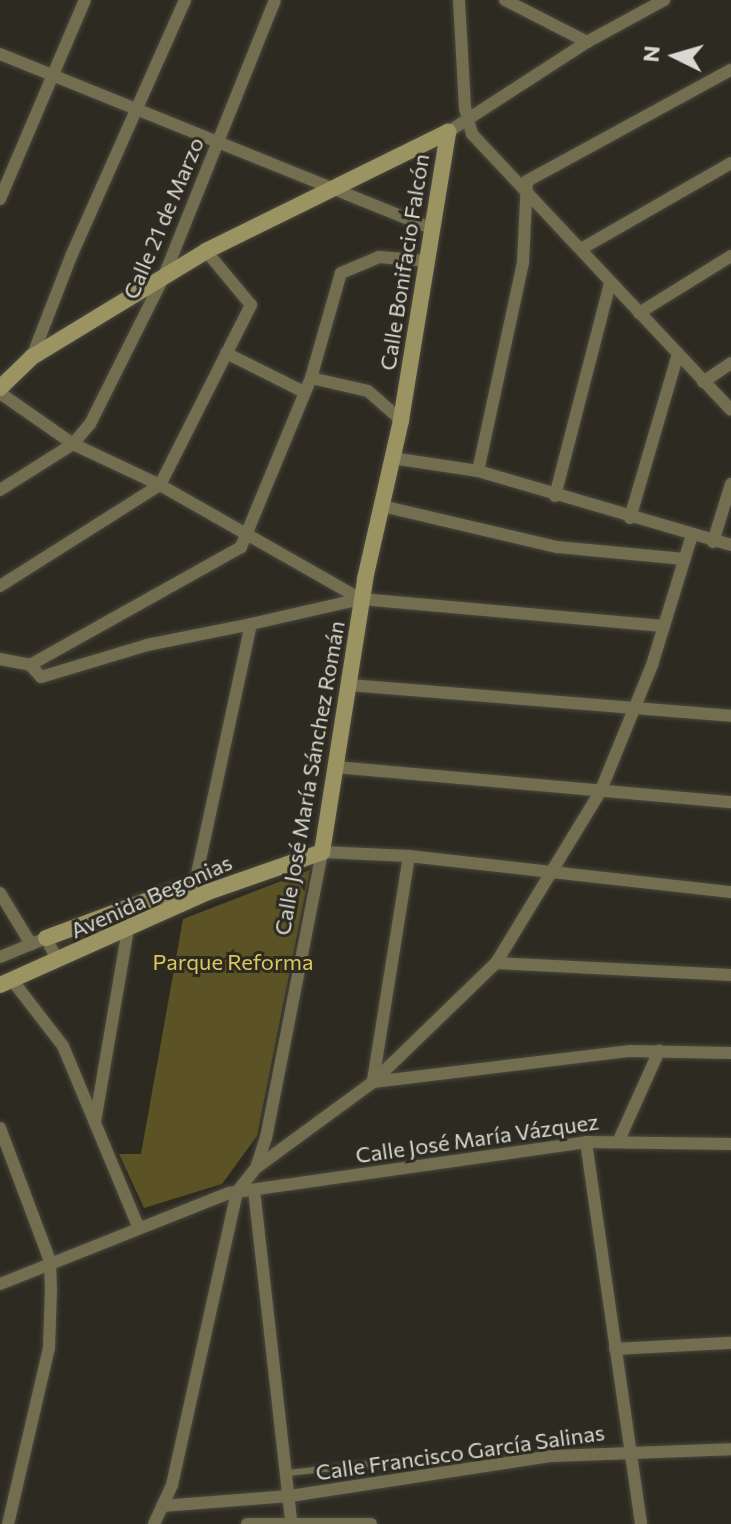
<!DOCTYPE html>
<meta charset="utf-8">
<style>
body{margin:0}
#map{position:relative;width:731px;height:1524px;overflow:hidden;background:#2d2b21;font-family:Commissioner,sans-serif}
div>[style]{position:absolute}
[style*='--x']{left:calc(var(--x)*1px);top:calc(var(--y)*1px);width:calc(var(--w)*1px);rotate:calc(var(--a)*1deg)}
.green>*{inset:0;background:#5b5325}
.roads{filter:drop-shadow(0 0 2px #49473d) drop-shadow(0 0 2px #49473d)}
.lane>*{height:6px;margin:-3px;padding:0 3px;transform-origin:3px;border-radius:3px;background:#736e50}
.street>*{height:12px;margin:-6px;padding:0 6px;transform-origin:6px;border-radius:6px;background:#736e50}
.secondary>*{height:16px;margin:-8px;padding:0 8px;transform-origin:8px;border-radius:8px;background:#9c9363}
span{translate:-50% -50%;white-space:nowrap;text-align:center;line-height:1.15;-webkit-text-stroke:6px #2d2b21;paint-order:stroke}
.street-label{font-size:22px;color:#d9d8d1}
.park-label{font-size:22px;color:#dbc75e}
.north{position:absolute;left:635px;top:16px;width:80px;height:80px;-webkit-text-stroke:6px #2d2b21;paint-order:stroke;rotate:275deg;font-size:22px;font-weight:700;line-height:32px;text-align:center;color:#d9d8d1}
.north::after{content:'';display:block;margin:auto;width:28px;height:36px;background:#d9d8d1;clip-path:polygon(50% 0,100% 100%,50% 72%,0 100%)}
</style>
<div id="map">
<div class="green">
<div style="clip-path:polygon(310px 870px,257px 1136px,222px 1184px,144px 1208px,119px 1154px,141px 1154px,183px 919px)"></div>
</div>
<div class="roads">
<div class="lane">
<div style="--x:288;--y:1473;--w:120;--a:-6.2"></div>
</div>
<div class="street">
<div style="--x:459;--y:0;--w:108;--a:86.8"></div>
<div style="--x:465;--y:108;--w:27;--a:75"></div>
<div style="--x:472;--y:134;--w:378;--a:46.8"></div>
<div style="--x:505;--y:0;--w:92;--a:27.1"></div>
<div style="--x:0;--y:54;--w:467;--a:22"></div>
<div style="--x:448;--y:132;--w:166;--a:-32.9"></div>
<div style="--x:587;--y:42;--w:88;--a:-28.6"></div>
<div style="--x:0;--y:199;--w:216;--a:-66.9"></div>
<div style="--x:581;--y:249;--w:173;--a:-29.8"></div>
<div style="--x:639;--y:313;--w:108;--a:-31.8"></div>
<div style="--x:226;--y:353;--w:87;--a:26.6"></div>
<div style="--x:32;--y:357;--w:110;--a:-68.8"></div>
<div style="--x:72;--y:254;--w:278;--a:-66"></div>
<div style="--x:311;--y:378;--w:58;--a:12.8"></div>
<div style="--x:368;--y:391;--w:44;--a:41.3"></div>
<div style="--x:703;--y:382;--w:34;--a:-34"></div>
<div style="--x:0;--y:393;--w:89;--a:34.9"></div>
<div style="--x:73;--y:444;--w:96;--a:25.2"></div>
<div style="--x:160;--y:485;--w:231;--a:29.6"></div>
<div style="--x:392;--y:458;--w:87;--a:8.6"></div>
<div style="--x:478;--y:471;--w:264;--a:16.3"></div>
<div style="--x:478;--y:471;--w:214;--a:-77.8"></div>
<div style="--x:523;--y:262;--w:81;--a:-87.2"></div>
<div style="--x:527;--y:181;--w:232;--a:-28.6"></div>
<div style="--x:0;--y:490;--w:86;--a:-32.2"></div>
<div style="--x:73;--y:444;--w:26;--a:-50"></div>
<div style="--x:90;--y:424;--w:165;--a:-63.4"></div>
<div style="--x:164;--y:276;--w:297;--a:-68.1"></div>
<div style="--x:555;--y:496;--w:219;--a:-75.5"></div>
<div style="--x:382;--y:506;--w:180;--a:13.2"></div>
<div style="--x:557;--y:547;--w:128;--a:5.4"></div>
<div style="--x:630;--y:518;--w:171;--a:-73.7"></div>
<div style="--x:713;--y:542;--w:61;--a:-72.8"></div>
<div style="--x:0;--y:586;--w:189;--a:-32.3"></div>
<div style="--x:160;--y:485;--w:202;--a:-63.2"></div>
<div style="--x:251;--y:305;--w:70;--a:-129.8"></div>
<div style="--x:0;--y:659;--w:31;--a:11"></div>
<div style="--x:30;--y:665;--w:242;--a:-29.2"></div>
<div style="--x:241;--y:547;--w:183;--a:-67.5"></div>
<div style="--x:311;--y:378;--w:109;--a:-74.1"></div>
<div style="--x:341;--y:273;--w:41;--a:-22.8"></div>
<div style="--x:379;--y:257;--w:49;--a:4.7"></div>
<div style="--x:30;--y:665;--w:16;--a:47"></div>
<div style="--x:41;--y:677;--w:111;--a:-16.8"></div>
<div style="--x:147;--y:645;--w:106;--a:-11.4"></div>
<div style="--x:349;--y:685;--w:383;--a:4.6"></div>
<div style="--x:336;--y:767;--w:397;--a:5.1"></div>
<div style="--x:409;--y:856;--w:229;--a:99.1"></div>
<div style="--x:373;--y:1082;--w:259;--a:-6.9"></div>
<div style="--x:630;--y:1051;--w:101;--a:1.1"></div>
<div style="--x:201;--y:888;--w:8;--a:-140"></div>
<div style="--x:195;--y:883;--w:265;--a:-77.8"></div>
<div style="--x:251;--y:624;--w:113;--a:-12.8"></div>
<div style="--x:361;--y:599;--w:303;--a:5.1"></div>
<div style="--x:0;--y:893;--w:60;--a:58.7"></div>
<div style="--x:0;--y:957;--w:50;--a:-22.4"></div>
<div style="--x:46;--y:938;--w:25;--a:63"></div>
<div style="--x:496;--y:963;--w:235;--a:2.9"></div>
<div style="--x:12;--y:980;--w:83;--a:52.3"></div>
<div style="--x:63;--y:1046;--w:195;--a:67.4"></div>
<div style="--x:95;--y:1122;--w:196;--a:-80.3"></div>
<div style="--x:0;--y:1128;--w:142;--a:69.4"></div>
<div style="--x:50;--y:1261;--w:29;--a:88"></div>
<div style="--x:51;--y:1290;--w:58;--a:92"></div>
<div style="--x:49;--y:1348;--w:181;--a:103.1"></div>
<div style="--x:619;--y:1140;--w:98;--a:-65.8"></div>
<div style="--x:586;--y:1142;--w:386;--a:81.8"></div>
<div style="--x:257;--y:1167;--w:144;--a:-36.2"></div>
<div style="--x:373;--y:1082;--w:171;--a:-44.1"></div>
<div style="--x:496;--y:963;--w:202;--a:-58.7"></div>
<div style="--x:601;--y:790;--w:135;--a:-67.8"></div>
<div style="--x:652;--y:665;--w:136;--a:-72.9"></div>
<div style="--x:254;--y:1190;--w:334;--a:83.6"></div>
<div style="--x:0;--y:1284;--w:246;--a:-21.7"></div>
<div style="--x:229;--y:1193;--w:361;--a:-8.1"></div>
<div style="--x:586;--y:1142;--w:145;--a:0.8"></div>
<div style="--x:615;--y:1349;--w:116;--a:-3"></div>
<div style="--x:162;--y:1506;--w:128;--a:-4.5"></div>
<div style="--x:290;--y:1496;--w:265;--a:-8.7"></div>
<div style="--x:552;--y:1456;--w:179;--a:-2.2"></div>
<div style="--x:154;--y:1524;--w:43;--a:-65.2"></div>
<div style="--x:172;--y:1485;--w:300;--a:-77.5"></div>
<div style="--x:237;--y:1192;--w:31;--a:-52"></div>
<div style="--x:256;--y:1168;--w:32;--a:-72"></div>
<div style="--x:266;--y:1138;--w:291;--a:-78.9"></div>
<div style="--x:322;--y:852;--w:87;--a:2.6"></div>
<div style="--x:409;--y:856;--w:324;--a:6.4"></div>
<div style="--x:247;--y:1524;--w:124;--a:0"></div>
</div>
<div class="secondary">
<div style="--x:0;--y:388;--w:45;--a:-44.1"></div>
<div style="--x:32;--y:357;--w:204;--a:-31.3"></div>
<div style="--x:206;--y:251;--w:270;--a:-26.2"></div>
<div style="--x:46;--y:938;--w:159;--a:-20.3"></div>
<div style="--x:0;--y:985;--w:228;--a:-24.1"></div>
<div style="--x:208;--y:892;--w:121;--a:-19.3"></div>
<div style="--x:322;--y:852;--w:276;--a:-81"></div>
<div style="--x:365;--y:579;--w:163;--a:-77.2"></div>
<div style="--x:401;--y:420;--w:292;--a:-80.7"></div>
</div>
</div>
<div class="street-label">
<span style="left:163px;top:218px;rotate:-67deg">Calle 21 de Marzo</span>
<span style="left:404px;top:262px;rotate:-81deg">Calle Bonifacio Falcón</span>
<span style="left:309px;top:778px;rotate:-80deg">Calle José María Sánchez Román</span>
<span style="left:151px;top:896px;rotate:-24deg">Avenida Begonias</span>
<span style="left:477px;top:1138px;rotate:-8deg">Calle José María Vázquez</span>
<span style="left:460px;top:1452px;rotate:-8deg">Calle Francisco García Salinas</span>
</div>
<div class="park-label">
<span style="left:233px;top:962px">Parque Reforma</span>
</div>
<div class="north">N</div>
</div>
